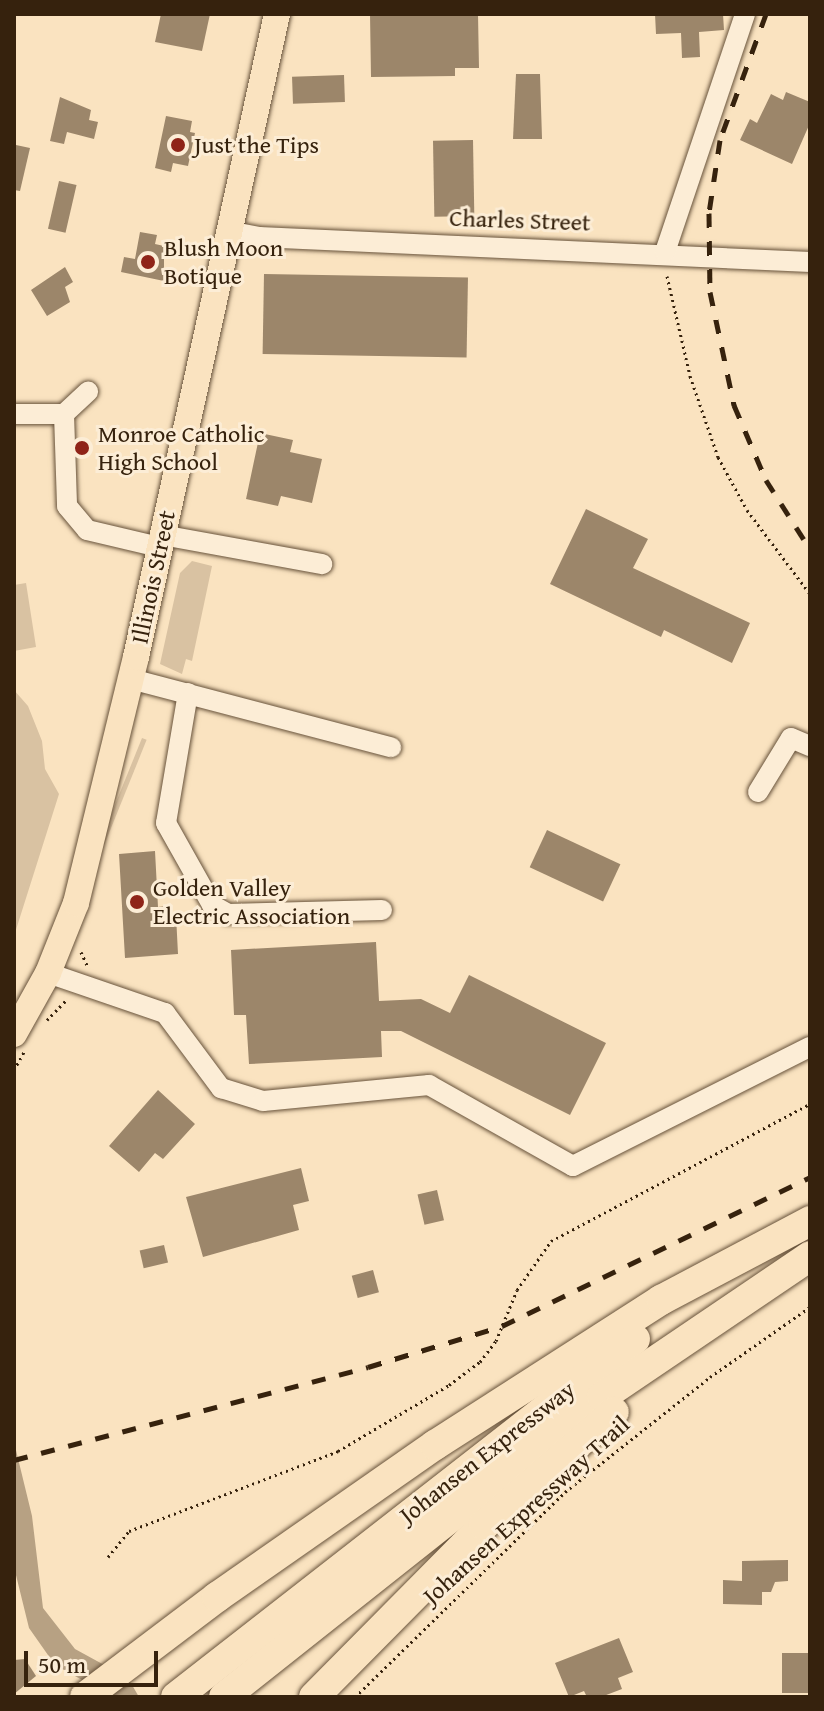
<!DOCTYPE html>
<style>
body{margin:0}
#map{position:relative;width:824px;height:1711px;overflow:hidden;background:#fae3c0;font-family:"Gentium Book Plus",serif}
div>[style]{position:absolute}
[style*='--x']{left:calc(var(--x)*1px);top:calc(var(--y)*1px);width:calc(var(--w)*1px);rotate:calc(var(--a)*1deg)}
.green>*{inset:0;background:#d9c2a2;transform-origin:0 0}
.water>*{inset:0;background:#b7a183}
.building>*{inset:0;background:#9c866a;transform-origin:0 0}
.path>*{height:3px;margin-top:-1.5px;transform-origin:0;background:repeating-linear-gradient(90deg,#36220d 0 2px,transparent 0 6px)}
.roads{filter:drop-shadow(0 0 2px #67523a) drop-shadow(0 0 2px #67523a)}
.minor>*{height:20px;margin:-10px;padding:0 10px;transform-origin:10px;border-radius:10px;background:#fcedd6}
.major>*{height:26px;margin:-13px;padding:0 13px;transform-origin:13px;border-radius:13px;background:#fae3c0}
.highway>*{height:30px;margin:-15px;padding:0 15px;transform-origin:15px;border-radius:15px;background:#fae3c0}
.rail>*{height:5px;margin-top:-2.5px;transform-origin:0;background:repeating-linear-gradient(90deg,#36220d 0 14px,transparent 0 28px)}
.dots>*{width:22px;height:22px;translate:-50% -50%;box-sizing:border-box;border:4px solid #fcedd6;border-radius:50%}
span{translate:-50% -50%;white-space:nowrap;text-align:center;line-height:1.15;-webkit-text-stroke:6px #fcedd6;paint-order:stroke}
.poi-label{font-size:24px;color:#36220d}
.left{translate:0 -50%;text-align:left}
.street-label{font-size:24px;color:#36220d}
.frame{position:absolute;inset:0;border:16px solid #36220d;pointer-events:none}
.scale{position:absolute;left:24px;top:1651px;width:134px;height:36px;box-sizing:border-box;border:4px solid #36220d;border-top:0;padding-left:10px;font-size:24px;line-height:28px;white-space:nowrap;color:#36220d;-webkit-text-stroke:6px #fcedd6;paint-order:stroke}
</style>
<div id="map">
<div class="green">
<div style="clip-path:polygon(192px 561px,212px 566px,192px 661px,186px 659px,182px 674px,160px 664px,180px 573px)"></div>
<div style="clip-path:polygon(26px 583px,36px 647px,14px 651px,14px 585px)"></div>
<div style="clip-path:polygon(14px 690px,28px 706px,42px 741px,45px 769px,59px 794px,14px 936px)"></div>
<div style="left:142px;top:738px;width:5px;height:116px;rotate:22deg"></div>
</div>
<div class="water">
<div style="clip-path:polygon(14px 1442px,32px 1516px,43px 1608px,75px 1649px,128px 1678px,139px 1697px,113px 1697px,55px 1665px,29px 1628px,14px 1567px)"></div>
</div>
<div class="building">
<div style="clip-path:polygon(161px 14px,210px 14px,202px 51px,155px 42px)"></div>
<div style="clip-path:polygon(370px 14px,478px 14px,479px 68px,455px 68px,455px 76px,371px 77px)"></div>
<div style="clip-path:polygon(655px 14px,723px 14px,724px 30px,699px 32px,700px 57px,682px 58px,681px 33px,656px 34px)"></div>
<div style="clip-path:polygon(516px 74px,540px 74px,542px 139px,513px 139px)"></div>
<div style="left:344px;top:75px;width:27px;height:52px;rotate:88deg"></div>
<div style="clip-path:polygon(786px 92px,810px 102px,810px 123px,792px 164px,740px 140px,750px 119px,757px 123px,771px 94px,783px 100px)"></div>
<div style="clip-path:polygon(60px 97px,91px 110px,89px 120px,98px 122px,94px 139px,67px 132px,64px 144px,50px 141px)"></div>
<div style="clip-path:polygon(166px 116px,192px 121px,190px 132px,195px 133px,188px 166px,173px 163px,171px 172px,155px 168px)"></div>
<div style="left:473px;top:140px;width:76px;height:40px;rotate:89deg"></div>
<div style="clip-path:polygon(16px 145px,30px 148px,20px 191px,14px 190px)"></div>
<div style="left:59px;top:181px;width:18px;height:49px;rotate:13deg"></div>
<div style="clip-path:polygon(140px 232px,157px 235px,155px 244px,164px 246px,164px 281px,121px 272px,124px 257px,135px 259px)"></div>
<div style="clip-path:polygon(65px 267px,73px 282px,65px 287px,70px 302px,47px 316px,31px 290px)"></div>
<div style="left:264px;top:274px;width:204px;height:80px;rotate:1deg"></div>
<div style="clip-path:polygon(260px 433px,293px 440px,290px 452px,322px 459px,312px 503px,281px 496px,278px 506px,246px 499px)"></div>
<div style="clip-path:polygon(586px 509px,648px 539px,633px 568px,750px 623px,732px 663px,664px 630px,661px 637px,550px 584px)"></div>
<div style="left:547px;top:830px;width:81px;height:41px;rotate:25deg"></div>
<div style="clip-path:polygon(155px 851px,158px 907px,167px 906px,168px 916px,176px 915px,178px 954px,125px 958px,119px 854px)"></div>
<div style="clip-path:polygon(376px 942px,379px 1001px,421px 999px,450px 1013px,469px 975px,606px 1043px,570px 1115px,401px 1031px,381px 1031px,382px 1057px,249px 1064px,246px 1015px,234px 1015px,231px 950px)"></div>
<div style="clip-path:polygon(158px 1090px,195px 1124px,163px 1159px,155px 1153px,139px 1172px,109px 1146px)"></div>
<div style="clip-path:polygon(301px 1168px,309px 1201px,293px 1205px,299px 1230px,203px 1257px,186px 1197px)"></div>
<div style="left:437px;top:1190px;width:31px;height:20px;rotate:77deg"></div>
<div style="left:164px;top:1245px;width:18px;height:25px;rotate:77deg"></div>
<div style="left:373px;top:1270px;width:23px;height:22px;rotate:75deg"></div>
<div style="clip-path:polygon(788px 1560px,788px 1581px,775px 1582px,771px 1592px,762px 1592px,762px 1605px,723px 1604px,723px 1580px,742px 1581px,742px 1561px)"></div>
<div style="clip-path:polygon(619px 1638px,633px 1672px,618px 1678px,622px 1689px,601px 1697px,587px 1697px,584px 1691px,569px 1697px,555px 1663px)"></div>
<div style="left:810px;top:1653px;width:40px;height:28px;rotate:90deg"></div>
<div style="clip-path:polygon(25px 1659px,36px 1676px,14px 1694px,14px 1660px)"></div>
</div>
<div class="path">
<div style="--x:667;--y:276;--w:103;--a:77"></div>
<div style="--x:690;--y:376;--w:86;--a:70.9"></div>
<div style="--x:718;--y:457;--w:60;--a:61.3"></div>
<div style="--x:747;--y:510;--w:105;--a:53.1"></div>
<div style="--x:81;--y:952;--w:17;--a:65"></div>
<div style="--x:47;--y:1020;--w:28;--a:-46"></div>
<div style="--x:14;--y:1070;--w:21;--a:-61"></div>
<div style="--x:108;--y:1557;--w:33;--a:-51"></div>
<div style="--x:129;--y:1531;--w:224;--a:-20.9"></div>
<div style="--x:338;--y:1451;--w:129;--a:-30.7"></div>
<div style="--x:449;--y:1385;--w:39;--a:-37"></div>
<div style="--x:480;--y:1362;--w:26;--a:-53"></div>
<div style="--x:496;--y:1341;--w:55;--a:-67.6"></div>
<div style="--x:517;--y:1290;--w:60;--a:-55.2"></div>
<div style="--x:551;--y:1241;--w:293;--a:-27.9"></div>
<div style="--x:355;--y:1697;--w:293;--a:-44.3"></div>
<div style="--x:565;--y:1492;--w:185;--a:-38.4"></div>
<div style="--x:710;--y:1377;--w:122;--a:-35"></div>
</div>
<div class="roads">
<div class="minor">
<div style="--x:228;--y:231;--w:32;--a:11"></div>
<div style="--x:259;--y:237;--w:552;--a:2.6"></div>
<div style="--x:665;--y:252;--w:251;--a:-71.4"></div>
<div style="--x:14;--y:414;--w:50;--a:0"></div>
<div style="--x:64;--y:414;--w:33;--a:-43"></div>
<div style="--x:64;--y:414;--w:92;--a:88.1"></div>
<div style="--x:67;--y:506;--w:31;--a:50"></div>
<div style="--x:87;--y:530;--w:74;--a:13.3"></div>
<div style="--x:162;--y:535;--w:163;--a:10.3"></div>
<div style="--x:131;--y:679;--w:269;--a:14.7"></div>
<div style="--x:188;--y:693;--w:132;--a:99.6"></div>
<div style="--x:166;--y:823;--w:94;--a:60.7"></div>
<div style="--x:212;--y:905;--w:18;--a:29"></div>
<div style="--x:228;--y:914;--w:154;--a:-1.5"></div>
<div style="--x:758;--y:792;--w:63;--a:-58.6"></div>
<div style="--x:791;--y:738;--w:21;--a:23"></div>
<div style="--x:48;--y:973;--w:124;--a:18.9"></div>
<div style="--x:165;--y:1013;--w:94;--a:53.3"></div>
<div style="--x:221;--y:1088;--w:44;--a:17.2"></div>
<div style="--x:263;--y:1101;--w:167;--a:-5.5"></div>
<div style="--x:429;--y:1085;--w:165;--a:29.4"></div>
<div style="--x:573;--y:1166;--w:265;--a:-26.7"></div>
</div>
<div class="major">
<div style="--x:14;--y:1034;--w:70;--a:-60.9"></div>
<div style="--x:48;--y:973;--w:75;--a:-68.2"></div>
<div style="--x:76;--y:903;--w:253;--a:-76.3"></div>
<div style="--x:136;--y:657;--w:658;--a:-77.63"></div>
</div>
<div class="highway">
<div style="--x:85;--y:1697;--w:166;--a:-37.1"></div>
<div style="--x:217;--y:1597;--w:266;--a:-34.9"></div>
<div style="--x:435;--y:1445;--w:269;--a:-32.7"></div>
<div style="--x:661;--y:1300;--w:169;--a:-27.9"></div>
<div style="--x:176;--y:1697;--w:582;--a:-37.95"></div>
<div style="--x:224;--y:1697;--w:483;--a:-38.4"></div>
<div style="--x:602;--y:1397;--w:251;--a:-34.1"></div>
<div style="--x:314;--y:1697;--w:242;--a:-45.3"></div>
<div style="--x:484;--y:1525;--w:172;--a:-41"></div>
</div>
</div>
<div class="rail">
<div style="--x:766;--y:14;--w:134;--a:110.1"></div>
<div style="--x:720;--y:140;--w:74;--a:98.6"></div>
<div style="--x:709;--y:213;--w:79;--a:89.3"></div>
<div style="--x:710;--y:292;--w:116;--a:78"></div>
<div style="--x:734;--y:405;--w:82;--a:66.9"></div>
<div style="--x:766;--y:480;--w:82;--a:57.5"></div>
<div style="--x:14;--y:1460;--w:366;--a:-14.7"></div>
<div style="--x:368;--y:1367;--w:140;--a:-17"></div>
<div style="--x:502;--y:1326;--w:342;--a:-25.8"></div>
</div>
<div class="dots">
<div style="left:178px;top:145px;background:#8f2418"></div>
<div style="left:148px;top:262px;background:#8f2418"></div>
<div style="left:82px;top:448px;background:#8f2418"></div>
<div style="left:137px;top:902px;background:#8f2418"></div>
</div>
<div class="poi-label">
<span class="left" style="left:194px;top:145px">Just the Tips</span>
<span class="left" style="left:164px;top:262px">Blush Moon<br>Botique</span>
<span class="left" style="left:98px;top:448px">Monroe Catholic<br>High School</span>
<span class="left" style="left:153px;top:902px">Golden Valley<br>Electric Association</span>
</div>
<div class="street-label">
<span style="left:520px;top:220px;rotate:2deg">Charles Street</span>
<span style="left:153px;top:577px;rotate:-78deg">Illinois Street</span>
<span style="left:487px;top:1452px;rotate:-38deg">Johansen Expressway</span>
<span style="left:526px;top:1510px;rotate:-42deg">Johansen Expressway Trail</span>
</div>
<div class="frame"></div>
<div class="scale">50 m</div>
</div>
